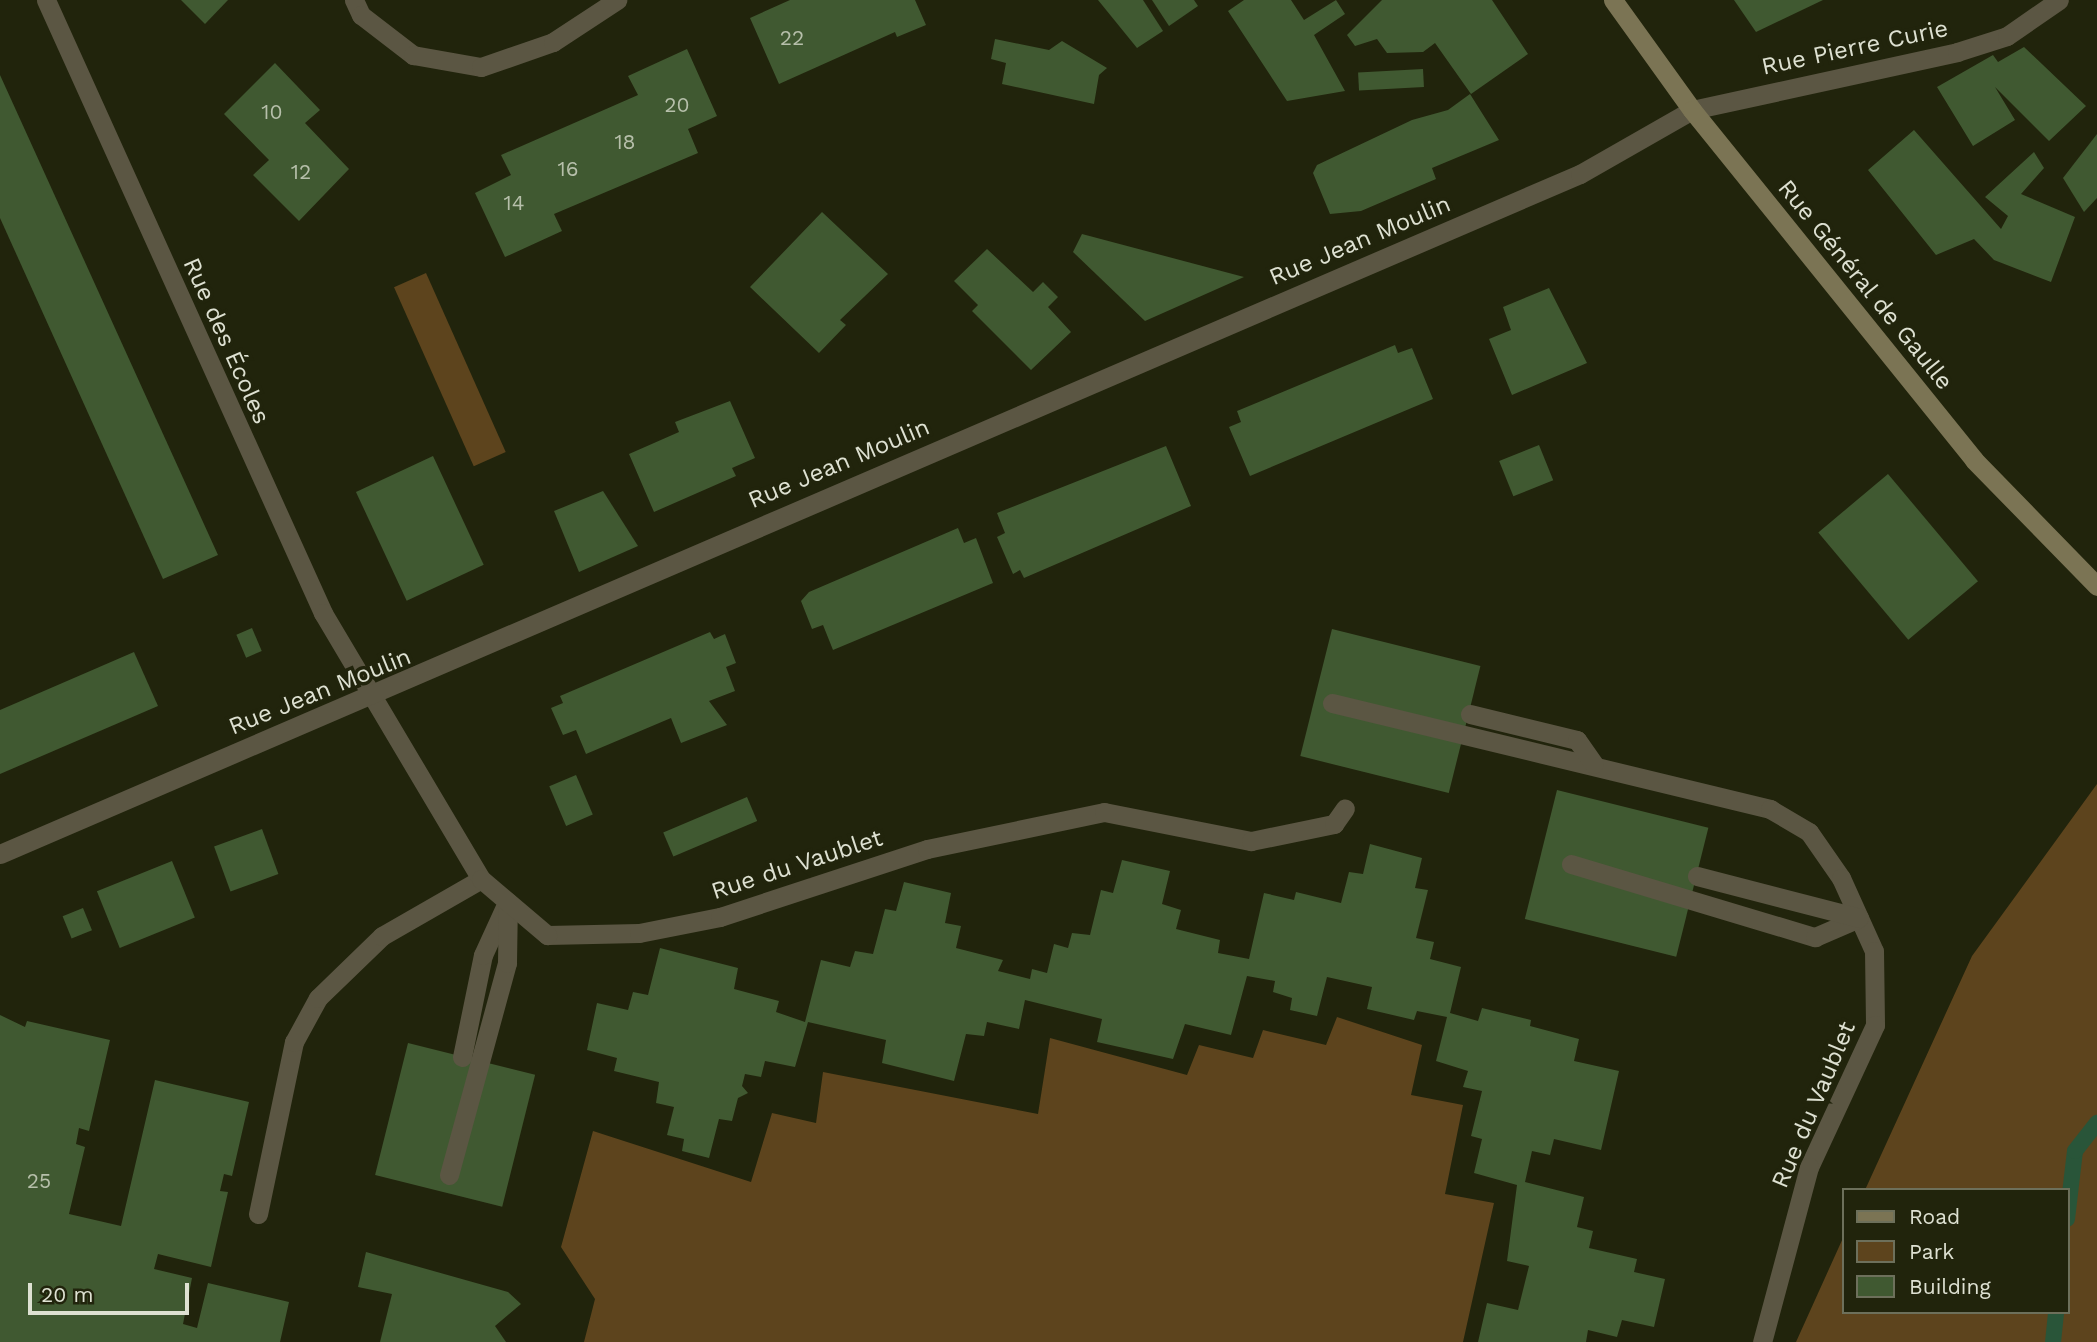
<!DOCTYPE html>
<meta charset="utf-8">
<style>
body{margin:0}
#map{position:relative;width:2097px;height:1342px;overflow:hidden;background:#21240c;font-family:"Work Sans",sans-serif}
div>[style]{position:absolute}
[style*='--x']{left:calc(var(--x)*1px);top:calc(var(--y)*1px);width:calc(var(--w)*1px);rotate:calc(var(--a)*1deg)}
.green>*{inset:0;background:#5d441d;transform-origin:0 0}
.stream>*{height:16px;margin:-8px;padding:0 8px;transform-origin:8px;border-radius:8px;background:#295539}
.building>*{inset:0;background:#405931;transform-origin:0 0}
.service>*{height:19px;margin:-9.5px;padding:0 9.5px;transform-origin:9.5px;border-radius:9.5px;background:#5b5643}
.minor>*{height:19px;margin:-9.5px;padding:0 9.5px;transform-origin:9.5px;border-radius:9.5px;background:#5b5643}
.secondary>*{height:19px;margin:-9.5px;padding:0 9.5px;transform-origin:9.5px;border-radius:9.5px;background:#7b7454}
span{translate:-50% -50%;white-space:nowrap;text-align:center;line-height:1.15;-webkit-text-stroke:7px #21240c;paint-order:stroke}
.number-label{font-size:21px;color:#b6bfaa}
.number-label span{-webkit-text-stroke-width:0}
.street-label{font-size:24px;color:#dee1d2}
.legend{position:absolute;left:1842px;top:1188px;width:228px;height:126px;box-sizing:border-box;background:#21240c;border:2px solid #6d705b;margin:0;padding:9px 12px;list-style:none;font-size:21px;color:#dee1d2}
.legend li{display:flex;align-items:center;gap:14px;height:35px}
.legend b{width:35px;border:2px solid #6d705b}
.scale{position:absolute;left:28px;top:1283px;width:161px;height:32px;box-sizing:border-box;border:4px solid #dee1d2;border-top:0;padding-left:9px;font-size:21px;line-height:24px;white-space:nowrap;color:#dee1d2;-webkit-text-stroke:5px #21240c;paint-order:stroke}
</style>
<div id="map">
<div class="green">
<div style="left:426px;top:273px;width:196px;height:35px;rotate:66deg"></div>
<div style="clip-path:polygon(2097px 784px,2097px 1342px,1796px 1342px,1843px 1238px,1843px 1312px,2067px 1312px,2067px 1190px,1865px 1190px,1972px 956px)"></div>
<div style="clip-path:polygon(1337px 1017px,1422px 1045px,1411px 1095px,1463px 1105px,1445px 1194px,1494px 1203px,1463px 1342px,584px 1342px,595px 1299px,561px 1247px,593px 1131px,751px 1182px,772px 1113px,816px 1123px,823px 1072px,1038px 1114px,1050px 1038px,1187px 1075px,1199px 1045px,1253px 1058px,1263px 1030px,1326px 1045px)"></div>
</div>
<div class="stream">
<div style="--x:2067;--y:1219;--w:68;--a:-83.3"></div>
<div style="--x:2075;--y:1151;--w:36;--a:-52"></div>
<div style="--x:2053;--y:1342;--w:30;--a:-84"></div>
</div>
<div class="building">
<div style="clip-path:polygon(181px 0,228px 0,205px 24px)"></div>
<div style="clip-path:polygon(790px 0,915px 0,926px 25px,897px 37px,895px 32px,779px 84px,750px 18px)"></div>
<div style="clip-path:polygon(1098px 0,1143px 0,1163px 31px,1137px 48px)"></div>
<div style="clip-path:polygon(1152px 0,1194px 0,1198px 6px,1169px 26px)"></div>
<div style="clip-path:polygon(1244px 0,1291px 0,1304px 20px,1336px 0,1345px 14px,1314px 35px,1345px 91px,1287px 101px,1228px 11px)"></div>
<div style="clip-path:polygon(1382px 0,1492px 0,1528px 54px,1471px 94px,1435px 43px,1423px 52px,1387px 53px,1377px 39px,1355px 46px,1347px 35px)"></div>
<div style="clip-path:polygon(1734px 0,1823px 0,1756px 32px)"></div>
<div style="clip-path:polygon(995px 39px,1049px 50px,1062px 41px,1107px 68px,1099px 75px,1094px 104px,1002px 84px,1006px 63px,991px 59px)"></div>
<div style="clip-path:polygon(2024px 47px,2086px 106px,2049px 141px,1995px 87px,2015px 120px,1973px 146px,1937px 87px,1993px 55px,1998px 62px)"></div>
<div style="clip-path:polygon(687px 49px,717px 116px,688px 129px,698px 153px,554px 214px,562px 231px,505px 257px,475px 193px,511px 175px,501px 155px,638px 95px,628px 76px)"></div>
<div style="clip-path:polygon(275px 63px,320px 110px,305px 123px,349px 169px,299px 221px,253px 175px,269px 160px,224px 114px)"></div>
<div style="left:1423px;top:69px;width:18px;height:65px;rotate:87deg"></div>
<div style="clip-path:polygon(0 75px,218px 555px,163px 579px,0 218px)"></div>
<div style="clip-path:polygon(1470px 94px,1499px 140px,1432px 168px,1436px 179px,1396px 196px,1361px 211px,1330px 214px,1313px 173px,1317px 165px,1412px 120px,1448px 110px)"></div>
<div style="clip-path:polygon(1914px 130px,2001px 229px,2008px 216px,1985px 197px,2034px 152px,2044px 168px,2021px 194px,2075px 217px,2051px 282px,1994px 260px,1974px 239px,1936px 255px,1868px 170px)"></div>
<div style="clip-path:polygon(2097px 134px,2097px 198px,2084px 212px,2063px 178px)"></div>
<div style="clip-path:polygon(822px 212px,888px 274px,840px 320px,846px 325px,819px 353px,750px 287px)"></div>
<div style="clip-path:polygon(1082px 234px,1244px 277px,1145px 321px,1073px 252px)"></div>
<div style="clip-path:polygon(987px 249px,1033px 292px,1043px 282px,1058px 297px,1048px 307px,1071px 332px,1031px 370px,972px 311px,978px 305px,954px 281px)"></div>
<div style="clip-path:polygon(1549px 288px,1587px 363px,1512px 395px,1489px 339px,1511px 330px,1503px 307px)"></div>
<div style="clip-path:polygon(1395px 345px,1398px 353px,1412px 348px,1433px 399px,1250px 476px,1229px 427px,1241px 422px,1237px 411px)"></div>
<div style="clip-path:polygon(730px 401px,755px 458px,732px 468px,736px 476px,654px 512px,629px 454px,679px 432px,675px 422px)"></div>
<div style="left:1539px;top:445px;width:38px;height:43px;rotate:68deg"></div>
<div style="clip-path:polygon(1166px 446px,1191px 506px,1024px 578px,1020px 570px,1013px 574px,997px 537px,1005px 533px,997px 513px)"></div>
<div style="left:433px;top:456px;width:120px;height:85px;rotate:65deg"></div>
<div style="left:1888px;top:474px;width:140px;height:91px;rotate:50deg"></div>
<div style="clip-path:polygon(603px 491px,638px 546px,579px 572px,554px 511px)"></div>
<div style="clip-path:polygon(958px 528px,964px 543px,976px 538px,993px 583px,833px 650px,823px 625px,812px 629px,801px 601px,809px 592px)"></div>
<div style="left:252px;top:628px;width:25px;height:17px;rotate:67deg"></div>
<div style="left:1332px;top:629px;width:153px;height:131px;rotate:14deg"></div>
<div style="clip-path:polygon(710px 632px,714px 639px,725px 634px,736px 663px,726px 667px,735px 691px,709px 701px,727px 725px,681px 743px,671px 718px,586px 754px,576px 730px,563px 735px,551px 708px,563px 703px,560px 696px)"></div>
<div style="clip-path:polygon(134px 652px,158px 706px,0 774px,0 710px)"></div>
<div style="left:576px;top:775px;width:43px;height:29px;rotate:67deg"></div>
<div style="left:1557px;top:790px;width:156px;height:133px;rotate:14deg"></div>
<div style="left:747px;top:797px;width:26px;height:91px;rotate:67deg"></div>
<div style="left:262px;top:829px;width:48px;height:51px;rotate:70deg"></div>
<div style="clip-path:polygon(1370px 844px,1422px 858px,1415px 888px,1428px 890px,1416px 938px,1434px 942px,1430px 959px,1461px 967px,1450px 1013px,1478px 1021px,1482px 1008px,1531px 1020px,1530px 1026px,1579px 1039px,1574px 1061px,1619px 1071px,1601px 1150px,1554px 1139px,1550px 1155px,1532px 1151px,1525px 1182px,1584px 1197px,1577px 1227px,1593px 1231px,1589px 1248px,1637px 1259px,1634px 1272px,1665px 1279px,1654px 1327px,1622px 1320px,1617px 1337px,1588px 1330px,1586px 1342px,1478px 1342px,1487px 1303px,1518px 1310px,1529px 1266px,1507px 1261px,1517px 1185px,1474px 1173px,1482px 1139px,1471px 1136px,1482px 1091px,1463px 1087px,1468px 1071px,1436px 1061px,1447px 1017px,1417px 1011px,1414px 1020px,1367px 1009px,1372px 987px,1327px 977px,1317px 1016px,1290px 1010px,1292px 998px,1273px 992px,1275px 981px,1247px 976px,1231px 1035px,1185px 1024px,1173px 1059px,1097px 1042px,1102px 1019px,1025px 1000px,1019px 1029px,987px 1022px,984px 1036px,966px 1034px,954px 1081px,882px 1063px,886px 1040px,808px 1022px,795px 1067px,765px 1061px,761px 1077px,745px 1074px,742px 1086px,748px 1093px,738px 1098px,732px 1121px,719px 1119px,709px 1158px,682px 1151px,684px 1139px,667px 1135px,674px 1107px,656px 1103px,659px 1082px,614px 1071px,617px 1058px,587px 1050px,597px 1003px,628px 1010px,633px 992px,648px 995px,660px 948px,738px 968px,734px 989px,779px 1001px,776px 1012px,805px 1022px,821px 960px,850px 967px,855px 951px,873px 954px,885px 909px,896px 911px,904px 882px,951px 893px,945px 923px,961px 926px,956px 948px,1003px 960px,998px 971px,1030px 979px,1032px 969px,1047px 973px,1054px 944px,1068px 948px,1072px 933px,1090px 935px,1101px 890px,1113px 893px,1122px 860px,1170px 871px,1162px 904px,1181px 910px,1176px 929px,1220px 940px,1218px 953px,1249px 959px,1264px 893px,1294px 900px,1296px 892px,1341px 903px,1349px 872px,1363px 874px)"></div>
<div style="left:172px;top:861px;width:61px;height:81px;rotate:68deg"></div>
<div style="left:83px;top:908px;width:24px;height:22px;rotate:68deg"></div>
<div style="clip-path:polygon(0 1015px,25px 1027px,27px 1021px,110px 1040px,89px 1131px,79px 1128px,76px 1144px,85px 1147px,69px 1214px,121px 1226px,155px 1080px,249px 1102px,232px 1176px,224px 1174px,220px 1191px,228px 1192px,211px 1267px,158px 1254px,154px 1269px,192px 1278px,183px 1324px,197px 1328px,208px 1283px,289px 1302px,280px 1342px,0 1342px)"></div>
<div style="left:408px;top:1043px;width:131px;height:136px;rotate:14deg"></div>
<div style="clip-path:polygon(366px 1252px,508px 1292px,521px 1304px,495px 1326px,506px 1342px,380px 1342px,392px 1294px,358px 1287px)"></div>
</div>
<div class="service">
<div style="--x:1332;--y:703;--w:451;--a:13.6"></div>
<div style="--x:1770;--y:809;--w:45;--a:30.5"></div>
<div style="--x:1809;--y:832;--w:56;--a:55.2"></div>
<div style="--x:1841;--y:878;--w:80;--a:65.7"></div>
<div style="--x:1874;--y:951;--w:74;--a:89.2"></div>
<div style="--x:1875;--y:1025;--w:157;--a:114.9"></div>
<div style="--x:1809;--y:1167;--w:181;--a:105"></div>
<div style="--x:1470;--y:714;--w:110;--a:13.7"></div>
<div style="--x:1577;--y:740;--w:29;--a:55"></div>
<div style="--x:1571;--y:864;--w:255;--a:16.7"></div>
<div style="--x:1815;--y:937;--w:48;--a:-23.4"></div>
<div style="--x:1697;--y:876;--w:167;--a:14.5"></div>
<div style="--x:547;--y:935;--w:92;--a:-1.2"></div>
<div style="--x:639;--y:933;--w:83;--a:-11.2"></div>
<div style="--x:720;--y:917;--w:218;--a:-18.2"></div>
<div style="--x:927;--y:849;--w:181;--a:-11.8"></div>
<div style="--x:1104;--y:812;--w:150;--a:11.2"></div>
<div style="--x:1251;--y:841;--w:85;--a:-11.6"></div>
<div style="--x:1334;--y:824;--w:19;--a:-55"></div>
<div style="--x:462;--y:1057;--w:104;--a:-78.4"></div>
<div style="--x:483;--y:955;--w:51;--a:-65.5"></div>
<div style="--x:449;--y:1175;--w:220;--a:-74.7"></div>
<div style="--x:507;--y:963;--w:61;--a:-89.1"></div>
<div style="--x:258;--y:1214;--w:176;--a:-78.2"></div>
<div style="--x:294;--y:1042;--w:50;--a:-61.4"></div>
<div style="--x:318;--y:998;--w:89;--a:-44.1"></div>
<div style="--x:382;--y:936;--w:114;--a:-29.9"></div>
</div>
<div class="minor">
<div style="--x:46;--y:0;--w:673;--a:65.68"></div>
<div style="--x:323;--y:613;--w:309;--a:59.3"></div>
<div style="--x:481;--y:879;--w:87;--a:40.3"></div>
<div style="--x:354;--y:0;--w:17;--a:65"></div>
<div style="--x:361;--y:15;--w:66;--a:37.6"></div>
<div style="--x:413;--y:55;--w:69;--a:10"></div>
<div style="--x:481;--y:67;--w:76;--a:-19.1"></div>
<div style="--x:553;--y:42;--w:77;--a:-33.3"></div>
<div style="--x:0;--y:854;--w:1720;--a:-23.29"></div>
<div style="--x:1580;--y:174;--w:129;--a:-29.7"></div>
<div style="--x:1692;--y:110;--w:271;--a:-12.3"></div>
<div style="--x:1957;--y:52;--w:52;--a:-17.7"></div>
<div style="--x:2007;--y:36;--w:63;--a:-34.7"></div>
</div>
<div class="secondary">
<div style="--x:1613;--y:0;--w:135;--a:54.3"></div>
<div style="--x:1692;--y:110;--w:449;--a:51.1"></div>
<div style="--x:1974;--y:460;--w:176;--a:45.7"></div>
</div>
<div class="number-label">
<span style="left:792px;top:38px">22</span>
<span style="left:677px;top:105px">20</span>
<span style="left:272px;top:112px">10</span>
<span style="left:625px;top:142px">18</span>
<span style="left:568px;top:169px">16</span>
<span style="left:301px;top:172px">12</span>
<span style="left:514px;top:203px">14</span>
<span style="left:39px;top:1181px">25</span>
</div>
<div class="street-label">
<span style="left:1855px;top:48px;rotate:-12deg">Rue Pierre Curie</span>
<span style="left:1360px;top:241px;rotate:-23deg">Rue Jean Moulin</span>
<span style="left:1865px;top:285px;rotate:51deg">Rue Général de Gaulle</span>
<span style="left:226px;top:341px;rotate:66deg">Rue des Écoles</span>
<span style="left:839px;top:464px;rotate:-23deg">Rue Jean Moulin</span>
<span style="left:320px;top:692px;rotate:-22deg">Rue Jean Moulin</span>
<span style="left:797px;top:865px;rotate:-18deg">Rue du Vaublet</span>
<span style="left:1814px;top:1105px;rotate:-67deg">Rue du Vaublet</span>
</div>
<ul class="legend">
<li><b style="height:9px;background:#7b7454"></b>Road</li>
<li><b style="height:19px;background:#5d441d"></b>Park</li>
<li><b style="height:19px;background:#405931"></b>Building</li>
</ul>
<div class="scale">20 m</div>
</div>
